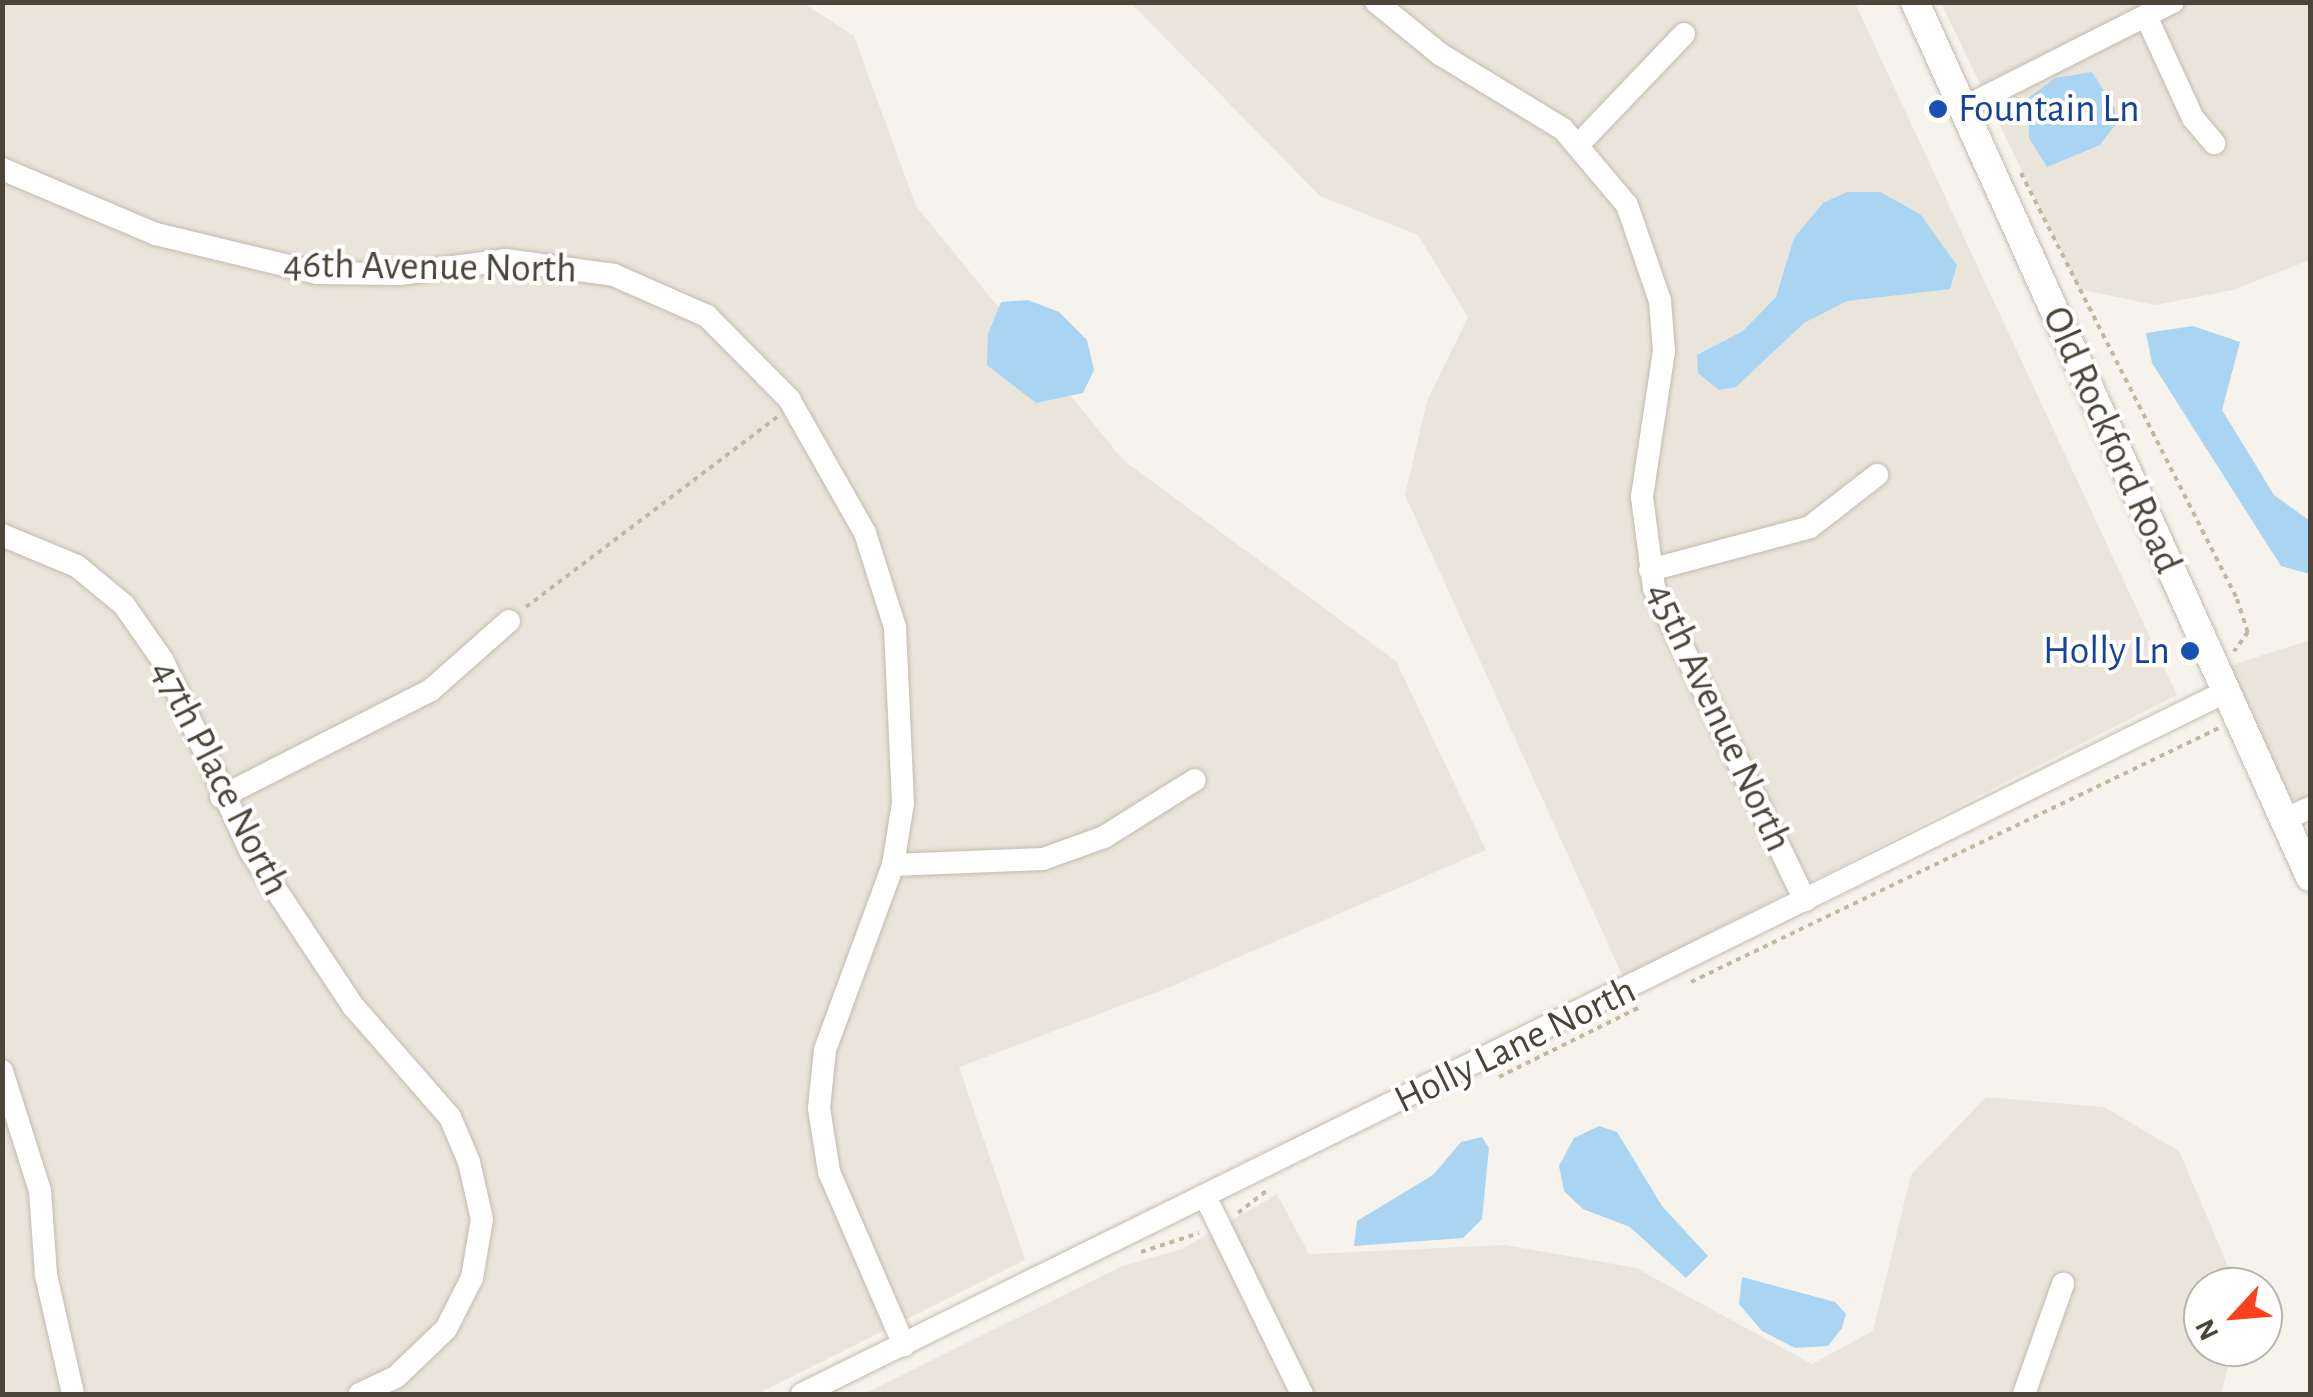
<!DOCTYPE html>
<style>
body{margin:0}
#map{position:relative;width:2313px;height:1397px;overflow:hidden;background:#f6f3ec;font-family:"Alegreya Sans",sans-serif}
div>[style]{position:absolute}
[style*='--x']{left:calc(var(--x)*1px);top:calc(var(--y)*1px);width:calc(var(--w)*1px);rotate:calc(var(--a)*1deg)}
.residential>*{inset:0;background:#eae5da}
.water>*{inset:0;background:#a9d4f2}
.path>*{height:4px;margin-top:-2px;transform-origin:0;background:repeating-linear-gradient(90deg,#c4b79f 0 5px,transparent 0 10px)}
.roads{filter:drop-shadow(0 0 2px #c2bbae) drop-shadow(0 0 2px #c2bbae)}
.minor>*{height:22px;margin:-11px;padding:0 11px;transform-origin:11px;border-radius:11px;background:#fff}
.tertiary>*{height:28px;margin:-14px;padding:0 14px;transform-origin:14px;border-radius:14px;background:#fff}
.dots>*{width:28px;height:28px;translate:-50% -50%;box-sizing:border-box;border:5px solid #fff;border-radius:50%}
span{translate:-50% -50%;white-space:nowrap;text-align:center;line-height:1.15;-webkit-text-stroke:8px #fff;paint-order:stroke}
.transit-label{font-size:40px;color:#164399}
.left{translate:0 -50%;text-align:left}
.right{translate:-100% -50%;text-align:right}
.street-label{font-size:40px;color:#4b4439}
.frame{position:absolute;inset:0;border:5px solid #4b4439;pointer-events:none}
.north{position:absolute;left:2183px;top:1267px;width:100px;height:100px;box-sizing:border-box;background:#fff;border:2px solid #b7b4b0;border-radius:50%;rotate:244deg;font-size:28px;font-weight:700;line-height:40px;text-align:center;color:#4b4439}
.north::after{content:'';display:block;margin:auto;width:35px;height:45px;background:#fc3f1d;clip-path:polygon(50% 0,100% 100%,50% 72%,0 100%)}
</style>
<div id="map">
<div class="residential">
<div style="clip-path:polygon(3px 3px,803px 3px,854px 36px,916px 206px,1123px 460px,1396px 661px,1486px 850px,1170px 987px,959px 1067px,1025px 1260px,757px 1394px,3px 1394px)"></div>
<div style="clip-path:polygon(1131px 3px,1855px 3px,2177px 695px,1623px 977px,1405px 495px,1427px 401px,1468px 317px,1418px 235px,1320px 196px)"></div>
<div style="clip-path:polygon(1941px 3px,2310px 3px,2310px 260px,2233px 290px,2155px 305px,2079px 289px)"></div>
<div style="clip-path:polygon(2310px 640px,2310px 798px,2291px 801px,2229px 666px)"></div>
<div style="clip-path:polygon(1986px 1097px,2104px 1107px,2179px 1151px,2237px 1287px,2203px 1287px,2203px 1347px,2233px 1347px,2221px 1394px,864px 1394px,1122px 1266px,1180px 1250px,1277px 1194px,1309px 1254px,1505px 1245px,1636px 1268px,1812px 1364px,1873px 1331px,1911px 1175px)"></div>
</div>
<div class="water">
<div style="clip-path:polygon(2092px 72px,2115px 108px,2115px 125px,2100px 145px,2047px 167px,2029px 138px,2028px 98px,2055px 78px)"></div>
<div style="clip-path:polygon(1847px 192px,1880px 192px,1920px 214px,1957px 265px,1950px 289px,1847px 301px,1804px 323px,1736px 387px,1719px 390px,1698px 373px,1697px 355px,1743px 331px,1776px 297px,1794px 238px,1823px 203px)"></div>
<div style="clip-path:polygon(1028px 300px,1059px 312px,1087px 340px,1094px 370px,1083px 393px,1036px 403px,987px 365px,988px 334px,1001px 302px)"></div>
<div style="clip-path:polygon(2193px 326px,2240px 342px,2222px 410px,2274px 495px,2310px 521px,2310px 574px,2281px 566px,2152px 363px,2146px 333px)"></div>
<div style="clip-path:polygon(1599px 1126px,1617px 1132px,1662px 1206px,1708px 1256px,1686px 1278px,1630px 1227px,1583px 1209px,1564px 1191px,1559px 1166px,1574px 1138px)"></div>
<div style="clip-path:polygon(1482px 1137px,1489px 1148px,1482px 1219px,1463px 1238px,1354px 1246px,1357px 1221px,1433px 1175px,1461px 1142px)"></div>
<div style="clip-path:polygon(1742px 1277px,1835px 1302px,1846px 1314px,1842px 1328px,1828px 1346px,1795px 1348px,1762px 1331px,1739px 1304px)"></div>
</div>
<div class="path">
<div style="--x:2021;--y:173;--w:478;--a:63.1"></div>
<div style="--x:2237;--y:599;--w:35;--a:72"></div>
<div style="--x:2248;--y:632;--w:24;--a:126"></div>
<div style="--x:526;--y:607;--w:315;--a:-37.1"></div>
<div style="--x:1691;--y:982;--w:586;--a:-25.69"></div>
<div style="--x:1499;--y:1077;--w:160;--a:-26.4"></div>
<div style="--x:1238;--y:1213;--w:36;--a:-38"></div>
<div style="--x:1141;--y:1252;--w:61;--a:-18.1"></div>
</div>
<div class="roads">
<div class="minor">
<div style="--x:1376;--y:2;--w:82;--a:39.1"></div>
<div style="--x:1440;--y:54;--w:144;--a:31.4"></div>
<div style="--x:1563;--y:129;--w:99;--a:49.9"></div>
<div style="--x:1627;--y:205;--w:102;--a:71"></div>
<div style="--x:1660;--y:301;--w:50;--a:85.4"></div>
<div style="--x:1664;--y:351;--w:148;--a:98.6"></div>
<div style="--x:1642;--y:497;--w:92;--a:82.5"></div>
<div style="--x:1654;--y:588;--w:347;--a:64.2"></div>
<div style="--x:2146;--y:16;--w:112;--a:65.3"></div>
<div style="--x:2193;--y:118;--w:33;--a:50"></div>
<div style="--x:1963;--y:108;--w:235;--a:-26.8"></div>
<div style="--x:1579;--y:144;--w:152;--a:-46.3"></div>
<div style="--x:2;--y:169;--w:167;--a:22.9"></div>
<div style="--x:156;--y:234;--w:166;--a:13.6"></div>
<div style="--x:317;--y:273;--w:82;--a:0.7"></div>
<div style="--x:399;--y:274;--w:107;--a:-7.5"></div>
<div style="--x:505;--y:260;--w:110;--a:7.8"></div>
<div style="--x:614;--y:275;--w:102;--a:23.8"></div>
<div style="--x:707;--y:316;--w:117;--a:45.3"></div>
<div style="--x:789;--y:399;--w:154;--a:60.4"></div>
<div style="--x:865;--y:533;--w:99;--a:72.3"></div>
<div style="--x:895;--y:627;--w:176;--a:87.4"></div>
<div style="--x:903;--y:803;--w:63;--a:99.2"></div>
<div style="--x:893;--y:865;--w:197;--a:110.2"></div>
<div style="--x:825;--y:1050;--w:58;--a:95.9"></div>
<div style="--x:819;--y:1108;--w:65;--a:81.1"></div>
<div style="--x:829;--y:1172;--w:189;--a:66.6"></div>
<div style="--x:2;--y:535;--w:81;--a:22.5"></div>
<div style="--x:77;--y:566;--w:61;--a:39.7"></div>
<div style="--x:124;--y:605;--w:68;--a:55.1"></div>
<div style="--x:163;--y:661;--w:210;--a:65.3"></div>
<div style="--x:251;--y:852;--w:185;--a:56.5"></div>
<div style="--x:353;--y:1006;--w:147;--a:48.9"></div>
<div style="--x:450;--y:1117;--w:49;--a:67.1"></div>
<div style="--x:469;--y:1162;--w:58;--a:77.2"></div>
<div style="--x:482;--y:1219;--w:60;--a:99.6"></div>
<div style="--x:472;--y:1278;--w:57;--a:117"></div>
<div style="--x:446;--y:1329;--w:69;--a:136.2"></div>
<div style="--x:396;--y:1377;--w:40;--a:155"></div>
<div style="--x:1650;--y:570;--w:166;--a:-15"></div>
<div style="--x:1810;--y:527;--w:85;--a:-37.8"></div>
<div style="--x:221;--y:797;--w:236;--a:-27"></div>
<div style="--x:431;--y:690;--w:104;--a:-41.5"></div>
<div style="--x:2283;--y:820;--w:30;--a:-24"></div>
<div style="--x:893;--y:865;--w:150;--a:-2.3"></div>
<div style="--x:1043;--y:859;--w:65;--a:-19.8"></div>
<div style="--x:1104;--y:837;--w:107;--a:-32.1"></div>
<div style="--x:2;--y:1071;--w:126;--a:72.4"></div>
<div style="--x:40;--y:1191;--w:84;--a:85.9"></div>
<div style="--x:46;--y:1275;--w:122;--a:77.2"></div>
<div style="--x:1206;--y:1198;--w:218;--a:63.9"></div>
<div style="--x:802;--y:1394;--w:1587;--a:-26.26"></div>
<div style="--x:2024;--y:1394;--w:117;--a:-70.5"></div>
</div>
<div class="tertiary">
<div style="--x:1915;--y:2;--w:960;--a:65.7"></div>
</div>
</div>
<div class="dots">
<div style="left:1938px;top:109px;background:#1a4fb4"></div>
<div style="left:2190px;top:651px;background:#1a4fb4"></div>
</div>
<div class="transit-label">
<span class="left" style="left:1958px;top:109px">Fountain Ln</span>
<span class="right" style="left:2170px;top:651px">Holly Ln</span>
</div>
<div class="street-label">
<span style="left:430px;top:267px;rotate:1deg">46th Avenue North</span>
<span style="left:2112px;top:440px;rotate:66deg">Old Rockford Road</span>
<span style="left:1719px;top:717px;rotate:65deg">45th Avenue North</span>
<span style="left:220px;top:778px;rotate:63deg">47th Place North</span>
<span style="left:1515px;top:1045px;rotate:-26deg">Holly Lane North</span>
</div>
<div class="frame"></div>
<div class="north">N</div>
</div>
